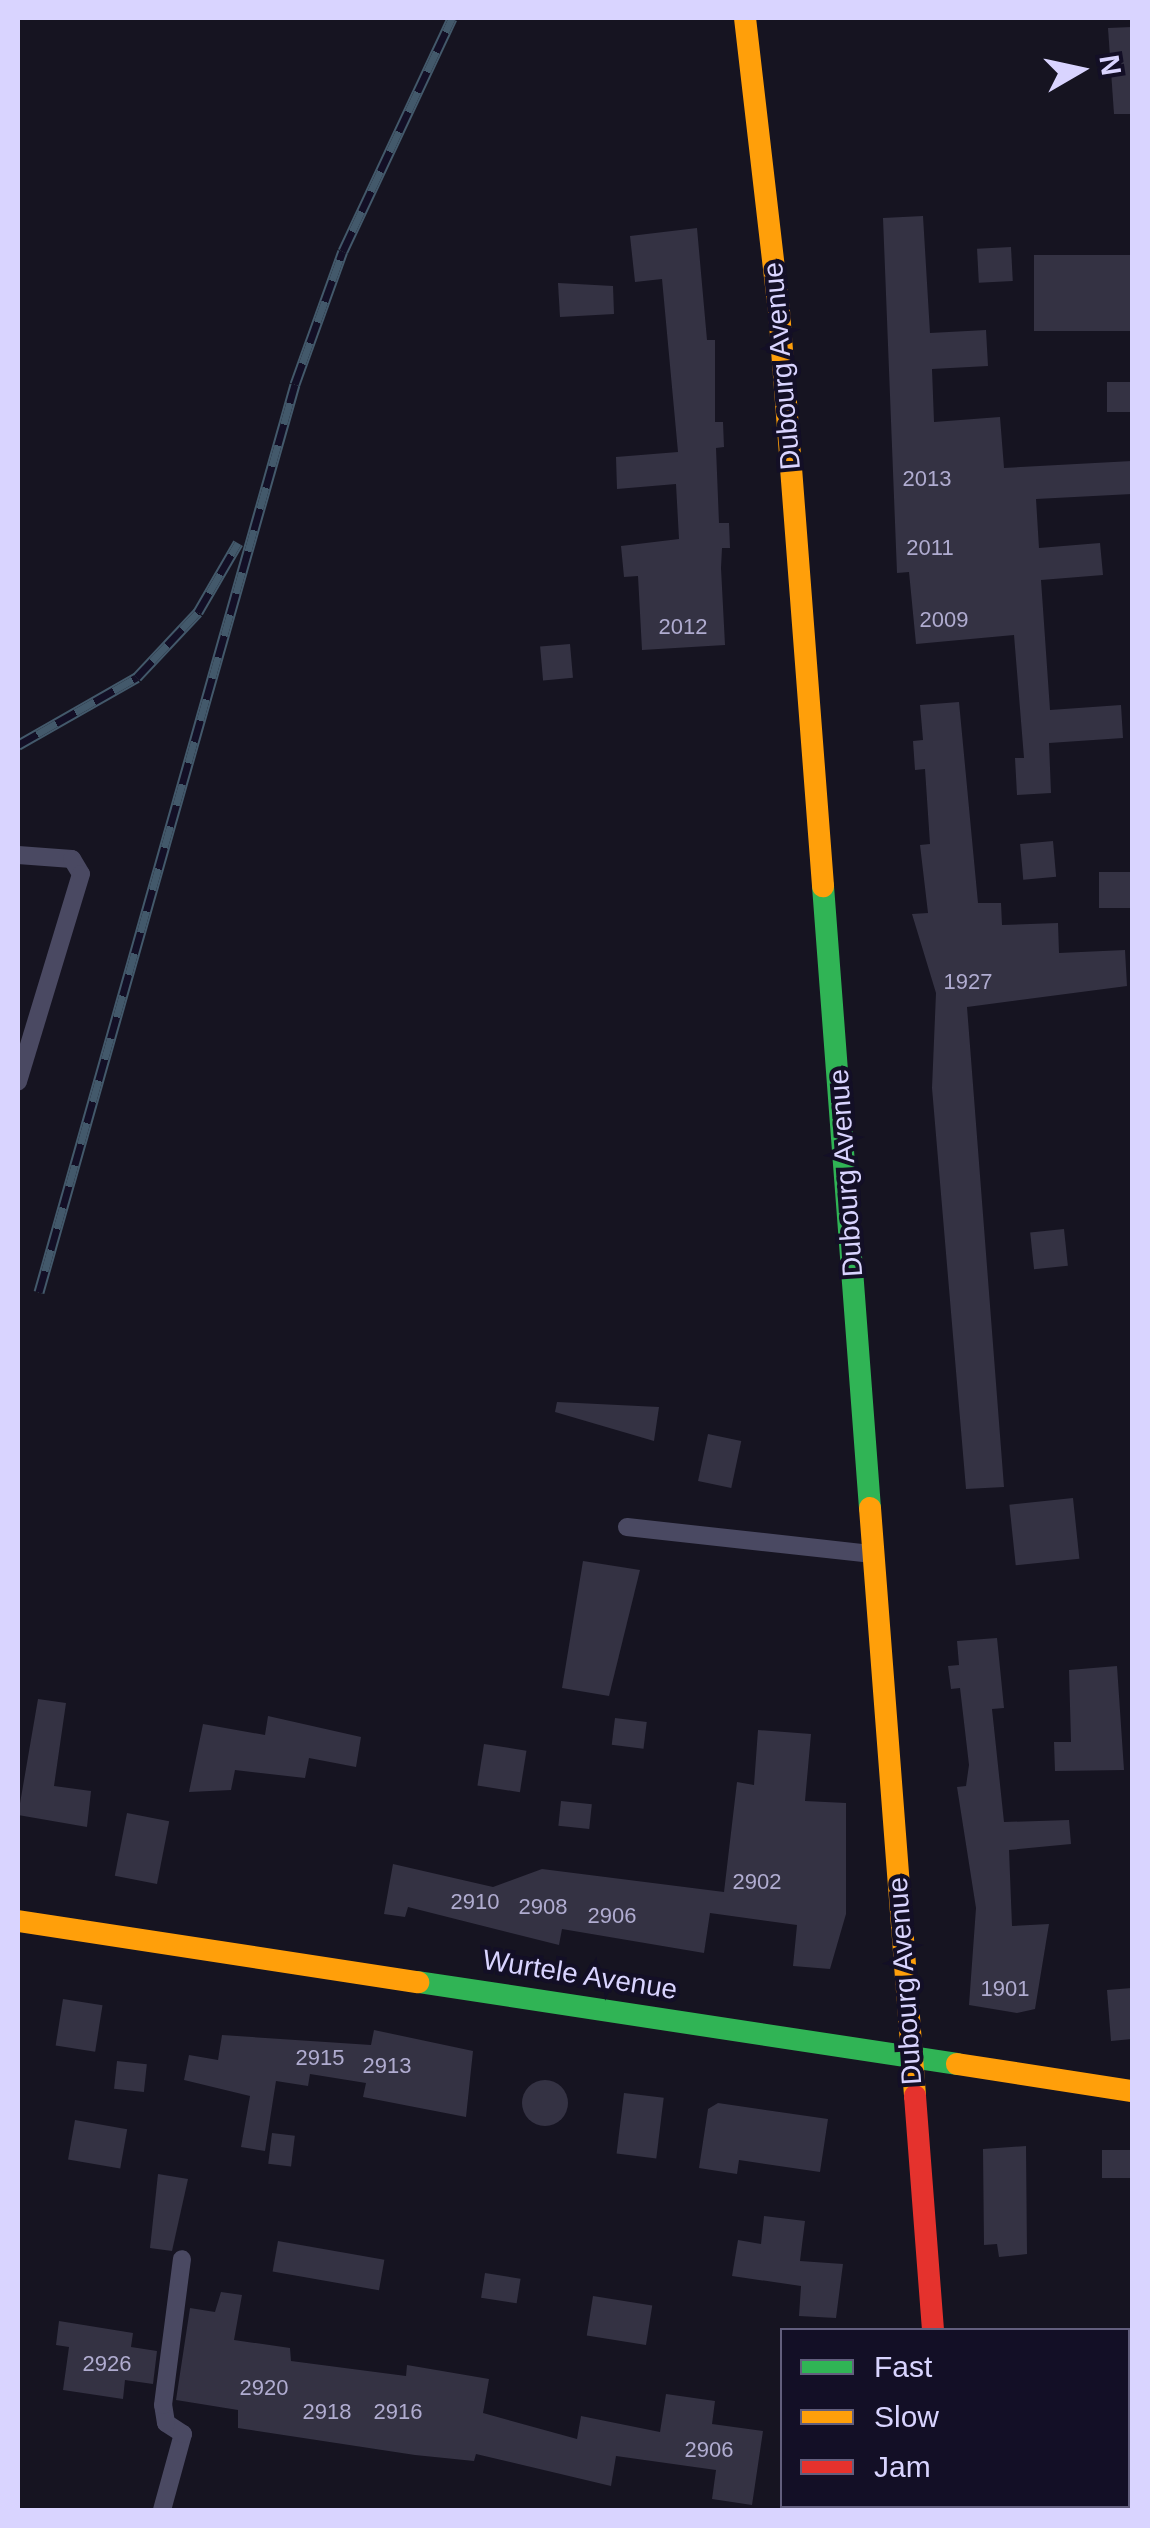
<!DOCTYPE html>
<style>
body{margin:0}
#map{position:relative;width:1150px;height:2528px;overflow:hidden;background:#161421;font-family:Helvetica,sans-serif}
div>[style]{position:absolute}
[style*='--x']{left:calc(var(--x)*1px);top:calc(var(--y)*1px);width:calc(var(--w)*1px);rotate:calc(var(--a)*1deg)}
.building>*{inset:0;background:#343243;transform-origin:0 0}
.round{border-radius:50%}
.lane>*{height:18px;margin:-9px;padding:0 9px;transform-origin:9px;border-radius:9px;background:#4a4962}
.street>*{height:35px;margin:-17.5px;padding:0 17.5px;transform-origin:17.5px;border-radius:17.5px;background:#4a4962}
.fast>*{height:22px;margin:-11px;padding:0 11px;transform-origin:11px;border-radius:11px;background:#30b455}
.slow>*{height:22px;margin:-11px;padding:0 11px;transform-origin:11px;border-radius:11px;background:#ff9f0a}
.jam>*{height:22px;margin:-11px;padding:0 11px;transform-origin:11px;border-radius:11px;background:#e5322d}
.rail>*{height:11px;margin-top:-5.5px;transform-origin:0;background:repeating-linear-gradient(90deg,#130f26 0 22px,#43596b 0 44px);box-sizing:border-box;border-block:2px solid #43596b}
span{translate:-50% -50%;white-space:nowrap;text-align:center;line-height:1.15;-webkit-text-stroke:8px #130f26;paint-order:stroke}
.number-label{font-size:22px;color:#b0acd0}
.number-label span{-webkit-text-stroke-width:0}
.street-label{font-size:28px;color:#d9d4ff}
.frame{position:absolute;inset:0;border:20px solid #d9d4ff;pointer-events:none}
.legend{position:absolute;left:780px;top:2328px;width:350px;height:180px;box-sizing:border-box;background:#130f26;border:2px solid #625e7d;margin:0;padding:12px 18px;list-style:none;font-size:30px;color:#d9d4ff}
.legend li{display:flex;align-items:center;gap:20px;height:50px}
.legend b{width:50px;border:2px solid #625e7d}
.north{position:absolute;left:1030px;top:20px;width:100px;height:100px;-webkit-text-stroke:8px #130f26;paint-order:stroke;rotate:81deg;font-size:28px;font-weight:700;line-height:40px;text-align:center;color:#d9d4ff}
.north::after{content:'';display:block;margin:auto;width:35px;height:45px;background:#d9d4ff;clip-path:polygon(50% 0,100% 100%,50% 72%,0 100%)}
</style>
<div id="map">
<div class="building">
<div style="clip-path:polygon(1132px 27px,1132px 114px,1114px 114px,1108px 28px)"></div>
<div style="clip-path:polygon(923px 216px,930px 333px,986px 330px,988px 366px,932px 369px,934px 422px,1000px 417px,1004px 468px,1132px 461px,1132px 494px,1036px 499px,1039px 548px,1100px 543px,1103px 575px,1041px 580px,1050px 710px,1121px 705px,1123px 738px,1049px 743px,1051px 793px,1017px 795px,1015px 758px,1024px 758px,1014px 635px,916px 644px,909px 572px,897px 573px,883px 218px)"></div>
<div style="clip-path:polygon(697px 228px,707px 340px,715px 340px,715px 422px,723px 422px,724px 447px,716px 448px,719px 523px,729px 523px,730px 548px,722px 548px,721px 568px,725px 645px,642px 650px,638px 576px,624px 577px,621px 546px,679px 539px,676px 484px,617px 489px,616px 457px,678px 452px,662px 279px,635px 282px,630px 236px)"></div>
<div style="left:1011px;top:247px;width:34px;height:34px;rotate:87deg"></div>
<div style="left:1132px;top:255px;width:76px;height:98px;rotate:90deg"></div>
<div style="clip-path:polygon(558px 283px,613px 286px,614px 314px,560px 317px)"></div>
<div style="left:1132px;top:382px;width:30px;height:25px;rotate:90deg"></div>
<div style="left:570px;top:644px;width:34px;height:30px;rotate:85deg"></div>
<div style="clip-path:polygon(959px 702px,978px 903px,1001px 903px,1002px 925px,1058px 923px,1059px 953px,1125px 950px,1127px 986px,967px 1007px,1004px 1487px,966px 1489px,932px 1088px,936px 993px,912px 914px,928px 913px,920px 845px,930px 844px,925px 769px,915px 770px,913px 741px,923px 740px,920px 705px)"></div>
<div style="left:1053px;top:841px;width:36px;height:33px;rotate:85deg"></div>
<div style="left:1132px;top:872px;width:36px;height:33px;rotate:90deg"></div>
<div style="left:1064px;top:1229px;width:37px;height:34px;rotate:84deg"></div>
<div style="clip-path:polygon(557px 1402px,659px 1407px,654px 1441px,555px 1412px)"></div>
<div style="left:708px;top:1434px;width:34px;height:48px;rotate:12deg"></div>
<div style="left:1073px;top:1498px;width:61px;height:64px;rotate:84deg"></div>
<div style="clip-path:polygon(583px 1561px,640px 1570px,609px 1696px,562px 1688px)"></div>
<div style="clip-path:polygon(997px 1638px,1004px 1708px,992px 1709px,1004px 1822px,1069px 1820px,1071px 1844px,1009px 1850px,1012px 1926px,1049px 1924px,1035px 2009px,1017px 2013px,969px 2005px,976px 1908px,957px 1787px,966px 1786px,969px 1765px,960px 1688px,951px 1689px,948px 1666px,959px 1665px,957px 1641px)"></div>
<div style="clip-path:polygon(1117px 1666px,1124px 1770px,1055px 1771px,1054px 1742px,1071px 1742px,1069px 1670px)"></div>
<div style="clip-path:polygon(38px 1699px,66px 1703px,54px 1786px,91px 1791px,87px 1827px,18px 1815px)"></div>
<div style="clip-path:polygon(268px 1716px,361px 1737px,356px 1767px,309px 1758px,305px 1778px,235px 1770px,231px 1790px,189px 1792px,203px 1724px,265px 1735px)"></div>
<div style="left:615px;top:1718px;width:32px;height:27px;rotate:7deg"></div>
<div style="clip-path:polygon(758px 1730px,811px 1734px,805px 1801px,846px 1803px,846px 1914px,830px 1969px,793px 1966px,797px 1925px,710px 1913px,704px 1953px,562px 1929px,559px 1945px,408px 1907px,405px 1917px,384px 1914px,393px 1864px,493px 1887px,542px 1869px,724px 1892px,737px 1782px,754px 1785px)"></div>
<div style="left:484px;top:1744px;width:43px;height:42px;rotate:9deg"></div>
<div style="left:561px;top:1801px;width:31px;height:25px;rotate:6deg"></div>
<div style="left:127px;top:1813px;width:43px;height:64px;rotate:11deg"></div>
<div style="clip-path:polygon(1132px 1988px,1132px 2039px,1111px 2041px,1107px 1990px)"></div>
<div style="left:63px;top:1999px;width:40px;height:47px;rotate:9deg"></div>
<div style="clip-path:polygon(374px 2030px,473px 2051px,466px 2117px,363px 2097px,366px 2083px,310px 2074px,308px 2086px,276px 2081px,265px 2151px,241px 2147px,250px 2096px,184px 2080px,189px 2055px,218px 2060px,222px 2035px,371px 2045px)"></div>
<div style="left:117px;top:2061px;width:30px;height:28px;rotate:6deg"></div>
<div class="round" style="left:522px;top:2080px;width:46px;height:46px"></div>
<div style="left:624px;top:2093px;width:40px;height:61px;rotate:7deg"></div>
<div style="clip-path:polygon(718px 2103px,828px 2119px,820px 2172px,739px 2160px,737px 2174px,699px 2168px,708px 2109px)"></div>
<div style="left:75px;top:2120px;width:53px;height:40px;rotate:10deg"></div>
<div style="left:272px;top:2133px;width:23px;height:31px;rotate:7deg"></div>
<div style="clip-path:polygon(1026px 2146px,1027px 2254px,999px 2257px,997px 2244px,984px 2245px,983px 2149px)"></div>
<div style="left:1132px;top:2150px;width:28px;height:30px;rotate:90deg"></div>
<div style="clip-path:polygon(158px 2174px,188px 2179px,172px 2251px,150px 2248px)"></div>
<div style="clip-path:polygon(764px 2216px,805px 2221px,800px 2261px,843px 2264px,836px 2318px,799px 2316px,801px 2286px,732px 2276px,738px 2240px,761px 2244px)"></div>
<div style="left:278px;top:2241px;width:108px;height:31px;rotate:10deg"></div>
<div style="left:485px;top:2273px;width:36px;height:25px;rotate:9deg"></div>
<div style="clip-path:polygon(221px 2292px,242px 2295px,234px 2340px,290px 2348px,291px 2361px,406px 2376px,407px 2365px,489px 2379px,483px 2413px,577px 2439px,581px 2416px,660px 2432px,666px 2394px,715px 2401px,712px 2424px,763px 2431px,752px 2505px,712px 2499px,716px 2470px,616px 2456px,611px 2486px,476px 2454px,474px 2461px,415px 2455px,238px 2428px,238px 2410px,176px 2400px,190px 2308px,215px 2312px)"></div>
<div style="left:593px;top:2296px;width:60px;height:40px;rotate:9deg"></div>
<div style="clip-path:polygon(59px 2321px,133px 2333px,131px 2347px,157px 2351px,153px 2384px,125px 2380px,123px 2399px,63px 2390px,69px 2347px,56px 2345px)"></div>
</div>
<div class="lane">
<div style="--x:18;--y:855;--w:54;--a:4.2"></div>
<div style="--x:72;--y:859;--w:17;--a:59"></div>
<div style="--x:81;--y:874;--w:217;--a:106.9"></div>
<div style="--x:627;--y:1527;--w:245;--a:6.3"></div>
<div style="--x:162;--y:2510;--w:79;--a:-74.6"></div>
<div style="--x:183;--y:2434;--w:20;--a:-147"></div>
<div style="--x:166;--y:2423;--w:18;--a:-99"></div>
<div style="--x:163;--y:2405;--w:147;--a:-82.6"></div>
</div>
<div class="street">
<div style="--x:948;--y:2506;--w:4;--a:76"></div>
</div>
<div class="fast">
<div style="--x:823;--y:886;--w:624;--a:85.68"></div>
<div style="--x:418;--y:1982;--w:545;--a:8.65"></div>
</div>
<div class="slow">
<div style="--x:745;--y:18;--w:295;--a:83.4"></div>
<div style="--x:779;--y:311;--w:577;--a:85.62"></div>
<div style="--x:870;--y:1508;--w:590;--a:85.62"></div>
<div style="--x:18;--y:1921;--w:405;--a:8.7"></div>
<div style="--x:957;--y:2064;--w:177;--a:8.8"></div>
</div>
<div class="jam">
<div style="--x:915;--y:2096;--w:235;--a:85.6"></div>
</div>
<div class="rail">
<div style="--x:18;--y:745;--w:137;--a:-29.7"></div>
<div style="--x:137;--y:677;--w:89;--a:-46.8"></div>
<div style="--x:198;--y:612;--w:80;--a:-59.9"></div>
<div style="--x:39;--y:1292;--w:943;--a:-74.25"></div>
<div style="--x:295;--y:384;--w:141;--a:-70.2"></div>
<div style="--x:343;--y:251;--w:257;--a:-64.9"></div>
</div>
<div class="number-label">
<span style="left:927px;top:479px">2013</span>
<span style="left:930px;top:548px">2011</span>
<span style="left:944px;top:620px">2009</span>
<span style="left:683px;top:627px">2012</span>
<span style="left:968px;top:982px">1927</span>
<span style="left:757px;top:1882px">2902</span>
<span style="left:475px;top:1902px">2910</span>
<span style="left:543px;top:1907px">2908</span>
<span style="left:612px;top:1916px">2906</span>
<span style="left:1005px;top:1989px">1901</span>
<span style="left:320px;top:2058px">2915</span>
<span style="left:387px;top:2066px">2913</span>
<span style="left:107px;top:2364px">2926</span>
<span style="left:264px;top:2388px">2920</span>
<span style="left:327px;top:2412px">2918</span>
<span style="left:398px;top:2412px">2916</span>
<span style="left:709px;top:2450px">2906</span>
</div>
<div class="street-label">
<span style="left:782px;top:366px;rotate:-95deg">Dubourg Avenue</span>
<span style="left:846px;top:1173px;rotate:-94deg">Dubourg Avenue</span>
<span style="left:580px;top:1975px;rotate:9deg">Wurtele Avenue</span>
<span style="left:905px;top:1981px;rotate:-94deg">Dubourg Avenue</span>
</div>
<div class="frame"></div>
<ul class="legend">
<li><b style="height:12px;background:#30b455"></b>Fast</li>
<li><b style="height:12px;background:#ff9f0a"></b>Slow</li>
<li><b style="height:12px;background:#e5322d"></b>Jam</li>
</ul>
<div class="north">N</div>
</div>
